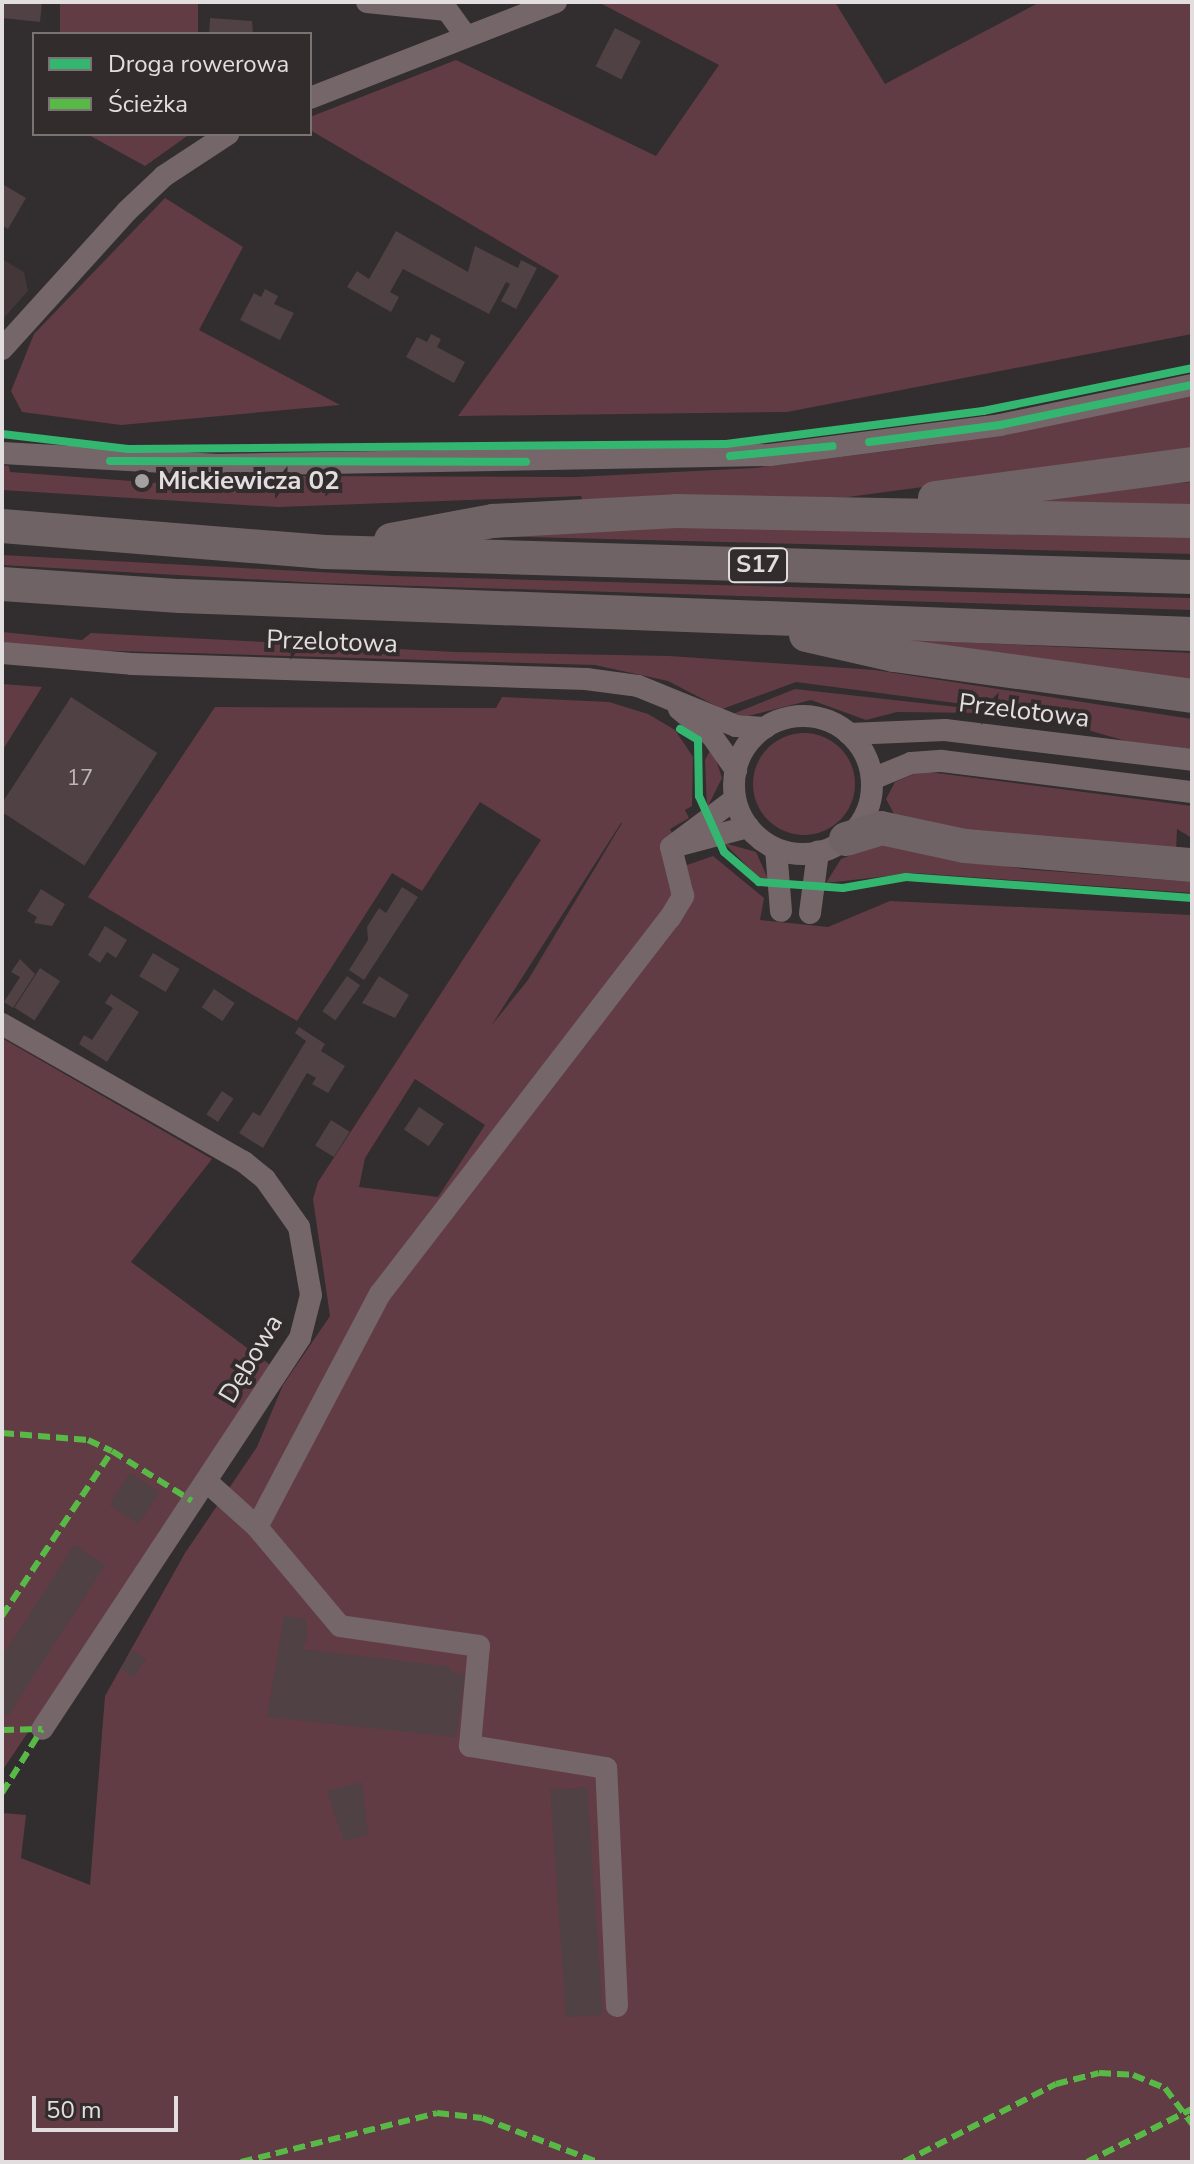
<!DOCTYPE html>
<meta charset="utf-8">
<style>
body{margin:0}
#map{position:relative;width:1194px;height:2164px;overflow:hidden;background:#322d2e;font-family:"Nunito Sans",sans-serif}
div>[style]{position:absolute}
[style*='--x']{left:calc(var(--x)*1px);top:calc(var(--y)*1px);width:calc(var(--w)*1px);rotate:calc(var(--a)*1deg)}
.built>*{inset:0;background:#433739}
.green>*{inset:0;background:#623c44;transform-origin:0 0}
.round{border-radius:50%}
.building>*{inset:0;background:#4f4144;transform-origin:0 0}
.minor>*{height:22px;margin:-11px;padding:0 11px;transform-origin:11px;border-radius:11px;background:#756669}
.minor>.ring{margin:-11px;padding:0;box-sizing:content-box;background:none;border:22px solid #756669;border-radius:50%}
.highway>*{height:34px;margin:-17px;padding:0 17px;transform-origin:17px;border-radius:17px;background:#706365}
.quiet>*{height:6px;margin-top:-3px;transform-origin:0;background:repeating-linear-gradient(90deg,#58b947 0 12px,transparent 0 18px)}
.cycleway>*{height:8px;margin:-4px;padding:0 4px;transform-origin:4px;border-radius:4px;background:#33b770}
.dots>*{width:22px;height:22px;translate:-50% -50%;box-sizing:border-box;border:4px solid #332c2d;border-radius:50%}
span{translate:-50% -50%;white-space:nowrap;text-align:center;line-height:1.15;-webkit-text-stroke:8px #332c2d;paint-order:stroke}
.number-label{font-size:22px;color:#bdb6b8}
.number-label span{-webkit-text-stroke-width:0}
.shield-label span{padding:2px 6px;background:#332c2d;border:2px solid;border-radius:6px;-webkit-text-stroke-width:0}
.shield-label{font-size:24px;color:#e2ddde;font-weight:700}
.poi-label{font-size:26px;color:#e2ddde;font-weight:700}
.left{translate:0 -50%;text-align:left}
.street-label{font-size:26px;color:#e2ddde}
.frame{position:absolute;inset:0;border:4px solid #e2ddde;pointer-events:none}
.legend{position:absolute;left:32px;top:32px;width:280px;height:104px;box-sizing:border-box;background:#332c2d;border:2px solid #797374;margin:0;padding:10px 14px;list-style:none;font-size:24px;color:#e2ddde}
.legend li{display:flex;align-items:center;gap:16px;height:40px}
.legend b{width:40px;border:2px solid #797374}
.scale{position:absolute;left:32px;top:2096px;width:146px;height:36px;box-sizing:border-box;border:4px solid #e2ddde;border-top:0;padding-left:10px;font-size:24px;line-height:28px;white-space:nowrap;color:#e2ddde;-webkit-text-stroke:6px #332c2d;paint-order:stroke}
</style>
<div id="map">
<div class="built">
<div style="clip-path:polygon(2px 259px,24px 272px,28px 291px,2px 320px)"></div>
</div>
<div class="green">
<div style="left:60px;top:2px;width:138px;height:32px"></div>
<div style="clip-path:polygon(598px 2px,835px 2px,885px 84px,1040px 2px,1192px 2px,1192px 334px,787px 412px,458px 416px,559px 276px,310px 130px,310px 117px,456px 60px,656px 156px,719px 65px)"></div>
<div style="clip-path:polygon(87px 134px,190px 134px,145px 166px)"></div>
<div style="clip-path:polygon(165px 198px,243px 247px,199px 330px,340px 405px,121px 425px,22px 412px,11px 391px,34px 334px)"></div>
<div style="clip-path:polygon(1192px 396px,1192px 451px,848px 497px,583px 501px,581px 496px,278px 507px,2px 490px,2px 465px,9px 466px,10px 472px,172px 484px,174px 476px,277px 482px,300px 476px,576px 477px,755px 468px,935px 445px)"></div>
<div style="clip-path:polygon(1192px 482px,1192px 510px,1006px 505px,1135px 487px)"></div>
<div style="clip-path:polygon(719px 525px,1192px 534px,1192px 554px,493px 536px)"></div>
<div style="clip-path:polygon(2px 555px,393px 576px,1192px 598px,1192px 610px,319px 583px,2px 565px)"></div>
<div style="clip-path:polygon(2px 632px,82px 640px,91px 633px,455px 652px,669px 656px,875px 670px,1192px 719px,1192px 749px,1126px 741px,1077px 727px,1078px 719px,796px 682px,722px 709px,668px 681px,595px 665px,83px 650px,2px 645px)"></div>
<div style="clip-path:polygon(893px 639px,1192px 653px,1192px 680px)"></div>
<div style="clip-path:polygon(2px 684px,42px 687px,2px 751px)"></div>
<div style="clip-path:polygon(795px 689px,984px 710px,984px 713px,897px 712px,866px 720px,811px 700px,748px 716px,733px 714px)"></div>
<div style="clip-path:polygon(evenodd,502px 697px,609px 702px,648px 714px,675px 730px,693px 757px,692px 806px,685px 810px,689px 818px,670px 829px,687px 865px,713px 856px,764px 898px,760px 920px,828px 927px,890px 901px,1192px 915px,1192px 2162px,2px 2162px,2px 1813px,26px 1815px,21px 1858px,90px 1885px,105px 1696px,185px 1553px,257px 1447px,283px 1385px,330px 1316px,313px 1199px,318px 1182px,541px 840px,480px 802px,422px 891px,392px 873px,297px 1021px,88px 897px,215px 707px,496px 708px,502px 697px,622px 823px,528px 980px,491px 1026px,621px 823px,622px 823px,502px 697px,415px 1079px,485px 1125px,438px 1197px,359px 1187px,365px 1158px,415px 1079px)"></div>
<div class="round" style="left:753px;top:733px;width:102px;height:102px"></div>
<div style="clip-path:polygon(712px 747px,722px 778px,707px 808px,705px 760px)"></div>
<div style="clip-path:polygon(921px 771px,1192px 806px,1192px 838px,1177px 829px,1176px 851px,935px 830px,894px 814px,886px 799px,895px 782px)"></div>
<div style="clip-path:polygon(724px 843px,756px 852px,769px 881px,759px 878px)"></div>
<div style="clip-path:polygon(878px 844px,1023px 869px,1192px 882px,1192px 893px,915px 873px,826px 883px,841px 859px)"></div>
<div style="clip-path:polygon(2px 1038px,212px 1159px,131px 1262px,273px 1367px,2px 1771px)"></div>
</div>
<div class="building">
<div style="clip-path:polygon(2px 2px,42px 2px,40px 22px,2px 18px)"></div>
<div style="clip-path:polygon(210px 18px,252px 21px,253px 34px,209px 34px)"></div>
<div style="left:615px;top:28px;width:29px;height:43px;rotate:27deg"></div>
<div style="clip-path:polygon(4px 185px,26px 198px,8px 229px,2px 225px)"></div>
<div style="clip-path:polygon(396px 231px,468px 272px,475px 246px,518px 268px,521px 260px,537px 268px,516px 309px,501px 301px,510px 284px,506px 282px,489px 314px,403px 269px,390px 292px,399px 297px,391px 312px,347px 287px,357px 271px,369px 279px)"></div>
<div style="clip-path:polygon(265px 289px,278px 296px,274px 304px,294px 313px,280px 340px,240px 320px,254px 293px,261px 297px)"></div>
<div style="clip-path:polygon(431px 334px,441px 339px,437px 347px,465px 362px,454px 383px,406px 357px,417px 337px,427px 342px)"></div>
<div style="left:71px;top:697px;width:103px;height:134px;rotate:33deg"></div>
<div style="clip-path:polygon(402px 887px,418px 897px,364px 980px,349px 970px,368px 940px,367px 927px,379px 908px,386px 913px)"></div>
<div style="clip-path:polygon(41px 889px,65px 904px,52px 926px,34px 923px,37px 917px,27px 911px)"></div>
<div style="clip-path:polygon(105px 926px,127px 940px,116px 958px,107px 952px,100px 963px,88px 955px)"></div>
<div style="left:153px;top:953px;width:31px;height:27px;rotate:31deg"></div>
<div style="clip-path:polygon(20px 959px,35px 974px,13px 1008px,4px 1002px,20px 977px,11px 972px)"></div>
<div style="left:40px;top:968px;width:24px;height:47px;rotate:33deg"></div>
<div style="left:347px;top:976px;width:16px;height:43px;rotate:35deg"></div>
<div style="clip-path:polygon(379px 976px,409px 995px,395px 1018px,362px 1003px)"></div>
<div style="left:214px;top:989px;width:25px;height:22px;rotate:34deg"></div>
<div style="clip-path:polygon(111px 994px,139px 1012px,107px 1062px,79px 1044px,84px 1035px,92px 1040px,113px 1008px,105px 1003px)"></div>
<div style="clip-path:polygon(299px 1027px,325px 1044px,321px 1051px,345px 1066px,328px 1093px,312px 1084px,316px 1078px,307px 1073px,263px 1148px,239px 1133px,253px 1112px,260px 1116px,306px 1041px,295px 1033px)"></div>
<div style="left:222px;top:1091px;width:14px;height:28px;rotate:34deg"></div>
<div style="left:419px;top:1107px;width:30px;height:27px;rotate:34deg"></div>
<div style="left:331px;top:1120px;width:22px;height:30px;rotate:32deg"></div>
<div style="left:130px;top:1473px;width:35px;height:38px;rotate:33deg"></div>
<div style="clip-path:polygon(74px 1545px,105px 1565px,8px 1716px,2px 1712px,2px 1657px)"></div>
<div style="clip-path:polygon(284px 1616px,306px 1619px,307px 1641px,302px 1649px,451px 1667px,451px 1672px,465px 1674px,456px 1737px,267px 1717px)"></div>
<div style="left:133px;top:1650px;width:16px;height:22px;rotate:35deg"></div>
<div style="clip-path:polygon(362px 1782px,368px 1835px,344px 1841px,327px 1791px)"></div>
<div style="left:587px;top:1787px;width:228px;height:37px;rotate:86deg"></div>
</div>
<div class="minor">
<div style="--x:367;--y:2;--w:80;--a:5.7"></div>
<div style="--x:447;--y:10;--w:32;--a:54"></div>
<div style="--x:310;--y:98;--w:264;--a:-21.3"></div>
<div style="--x:2;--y:349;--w:186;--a:-47.8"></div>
<div style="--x:127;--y:211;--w:51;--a:-43.4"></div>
<div style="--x:164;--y:176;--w:77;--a:-33.3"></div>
<div style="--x:2;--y:453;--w:212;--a:3.2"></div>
<div style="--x:214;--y:465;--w:556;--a:-1.03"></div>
<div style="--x:770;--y:455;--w:232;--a:-7.4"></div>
<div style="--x:1000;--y:425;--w:196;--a:-11.8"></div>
<div style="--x:2;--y:653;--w:130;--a:4.8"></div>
<div style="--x:132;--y:664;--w:454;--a:1.9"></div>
<div style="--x:586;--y:679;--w:52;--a:7.7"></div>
<div style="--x:638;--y:686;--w:106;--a:22.2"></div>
<div style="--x:736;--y:726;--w:29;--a:4"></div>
<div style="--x:679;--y:709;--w:43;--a:39.3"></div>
<div style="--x:712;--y:736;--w:42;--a:54.8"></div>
<div class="ring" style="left:734px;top:716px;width:116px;height:116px"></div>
<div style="--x:849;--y:734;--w:96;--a:-2.4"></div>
<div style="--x:945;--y:730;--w:249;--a:6.9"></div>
<div style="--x:872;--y:779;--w:42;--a:-22.3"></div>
<div style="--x:911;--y:763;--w:31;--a:-4"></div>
<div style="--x:942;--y:761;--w:252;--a:7.1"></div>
<div style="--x:671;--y:847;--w:80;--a:-36.9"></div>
<div style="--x:672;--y:847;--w:79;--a:-14.7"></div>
<div style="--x:776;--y:849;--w:62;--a:85.4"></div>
<div style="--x:810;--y:913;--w:62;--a:-82.5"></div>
<div style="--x:2;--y:1024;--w:279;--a:29.7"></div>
<div style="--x:244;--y:1162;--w:27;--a:39"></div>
<div style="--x:265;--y:1179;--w:59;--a:54.7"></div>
<div style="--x:299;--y:1227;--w:69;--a:80"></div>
<div style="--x:311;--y:1295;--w:44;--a:104.3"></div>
<div style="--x:300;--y:1338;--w:468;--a:123.4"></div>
<div style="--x:206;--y:1481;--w:69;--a:42"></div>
<div style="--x:617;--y:2006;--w:238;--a:-92.6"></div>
<div style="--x:606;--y:1768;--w:138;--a:-170.8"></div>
<div style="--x:470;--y:1746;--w:100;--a:-84.9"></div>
<div style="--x:479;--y:1646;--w:140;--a:-171.8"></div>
<div style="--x:340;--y:1626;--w:129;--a:-130"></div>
<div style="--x:257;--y:1527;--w:263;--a:-62.2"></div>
<div style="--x:380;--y:1294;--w:475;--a:-52.4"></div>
<div style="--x:670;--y:918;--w:26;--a:-59"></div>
<div style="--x:683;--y:896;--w:50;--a:-103.8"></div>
</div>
<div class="highway">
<div style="--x:935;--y:498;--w:259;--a:-7.5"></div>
<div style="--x:2;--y:526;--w:324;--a:4.6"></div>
<div style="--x:325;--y:552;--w:867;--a:1.65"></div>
<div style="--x:391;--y:540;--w:104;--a:-10.6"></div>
<div style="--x:493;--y:521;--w:183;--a:-3.1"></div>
<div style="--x:676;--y:511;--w:516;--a:1.11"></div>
<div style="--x:2;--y:584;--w:178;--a:3.9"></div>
<div style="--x:180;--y:596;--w:1013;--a:2.15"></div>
<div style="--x:806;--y:635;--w:90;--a:12.8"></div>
<div style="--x:894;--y:655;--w:301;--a:7.8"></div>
<div style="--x:846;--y:839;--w:37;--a:-17"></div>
<div style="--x:881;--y:828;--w:86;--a:12.1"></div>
<div style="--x:965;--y:846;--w:228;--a:4.8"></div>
</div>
<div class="quiet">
<div style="--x:2;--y:1433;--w:86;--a:4.7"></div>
<div style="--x:88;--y:1440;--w:26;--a:25"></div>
<div style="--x:2;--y:1616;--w:198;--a:-56.3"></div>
<div style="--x:112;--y:1451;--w:94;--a:32"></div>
<div style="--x:2;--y:1730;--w:40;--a:-1.4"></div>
<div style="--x:2;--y:1793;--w:75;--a:-58"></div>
<div style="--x:241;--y:2162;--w:202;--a:-14"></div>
<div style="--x:437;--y:2113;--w:45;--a:6.3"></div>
<div style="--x:482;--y:2118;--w:123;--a:20.9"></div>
<div style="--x:904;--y:2162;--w:171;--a:-27.2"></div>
<div style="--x:1056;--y:2084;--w:44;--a:-14.3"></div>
<div style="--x:1099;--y:2073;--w:34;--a:3"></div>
<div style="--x:1133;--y:2075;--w:35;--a:22"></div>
<div style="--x:1165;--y:2088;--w:45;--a:53.1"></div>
<div style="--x:1087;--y:2162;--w:118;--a:-26.8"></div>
</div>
<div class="cycleway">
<div style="--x:2;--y:434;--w:127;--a:6.8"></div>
<div style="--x:128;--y:449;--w:598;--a:-0.48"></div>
<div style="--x:726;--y:444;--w:259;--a:-7.3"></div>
<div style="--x:983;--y:411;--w:213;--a:-11.6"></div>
<div style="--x:869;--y:442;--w:132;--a:-7.4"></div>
<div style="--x:1000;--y:425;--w:196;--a:-11.8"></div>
<div style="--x:730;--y:456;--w:103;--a:-5.5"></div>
<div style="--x:110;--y:461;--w:416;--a:0.1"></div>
<div style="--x:680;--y:729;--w:21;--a:31"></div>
<div style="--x:698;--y:740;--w:56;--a:89"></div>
<div style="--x:699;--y:796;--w:61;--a:65.9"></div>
<div style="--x:724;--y:852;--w:46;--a:40.6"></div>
<div style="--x:759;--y:882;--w:84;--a:4.1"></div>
<div style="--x:843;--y:888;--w:64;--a:-9.9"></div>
<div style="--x:906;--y:877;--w:287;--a:4.2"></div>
</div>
<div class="dots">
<div style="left:142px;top:481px;background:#a49fa0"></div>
</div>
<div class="number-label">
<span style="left:80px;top:779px">17</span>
</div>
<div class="shield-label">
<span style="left:758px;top:565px">S17</span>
</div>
<div class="poi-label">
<span class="left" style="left:158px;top:481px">Mickiewicza 02</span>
</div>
<div class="street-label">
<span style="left:332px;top:642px;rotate:2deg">Przelotowa</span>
<span style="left:1024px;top:711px;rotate:7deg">Przelotowa</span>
<span style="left:251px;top:1359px;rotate:-59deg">Dębowa</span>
</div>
<div class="frame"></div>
<ul class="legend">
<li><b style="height:10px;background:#33b770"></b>Droga rowerowa</li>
<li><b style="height:10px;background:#58b947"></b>Ścieżka</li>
</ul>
<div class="scale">50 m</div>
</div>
